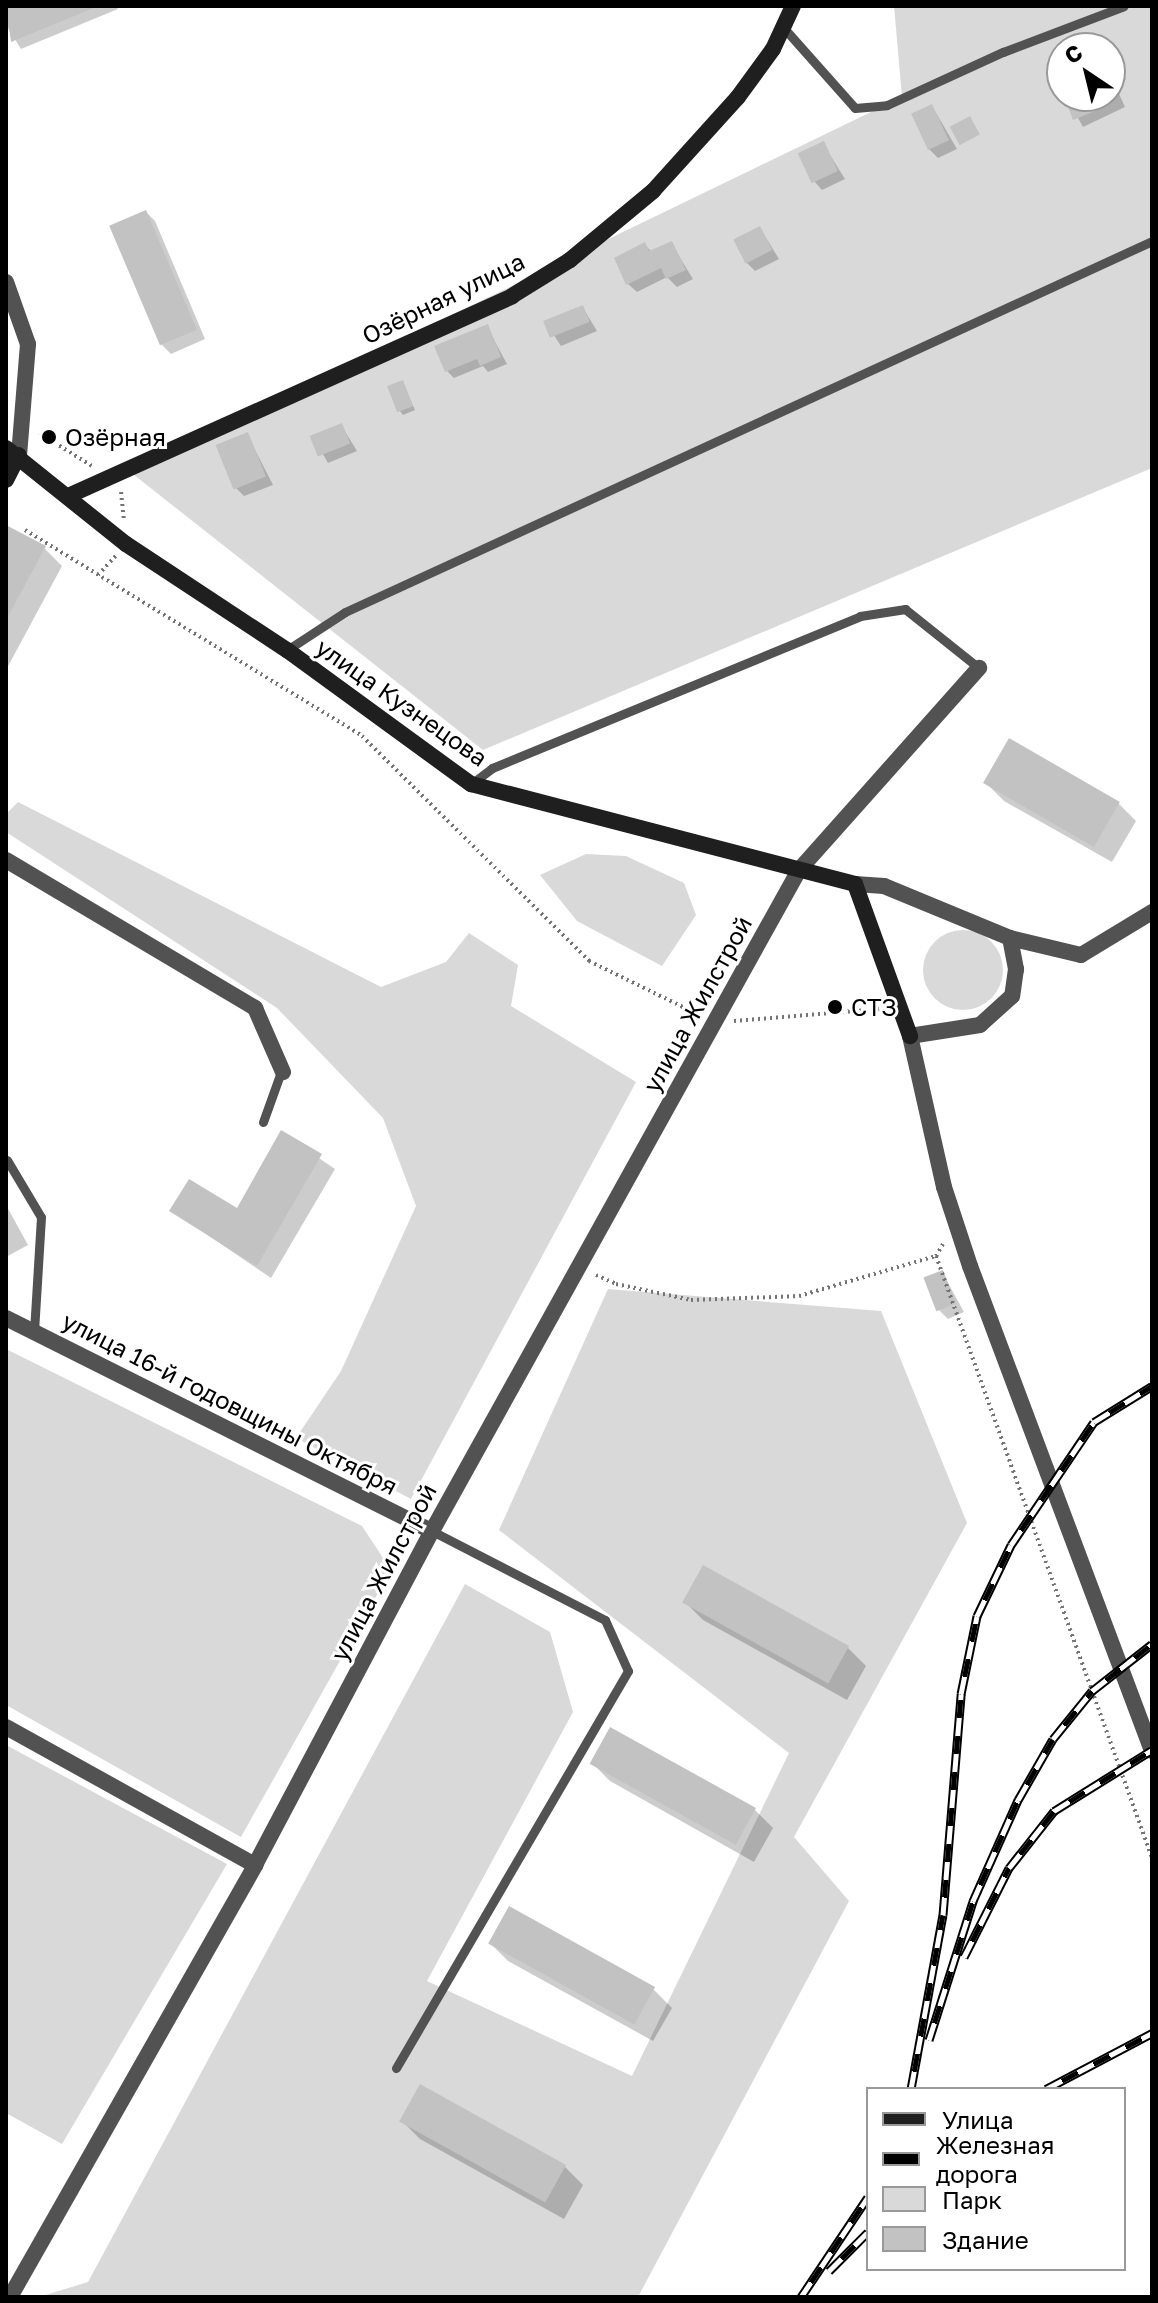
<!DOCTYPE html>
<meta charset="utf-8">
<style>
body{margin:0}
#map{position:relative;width:1158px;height:2303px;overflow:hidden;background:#fff;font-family:"Golos Text",sans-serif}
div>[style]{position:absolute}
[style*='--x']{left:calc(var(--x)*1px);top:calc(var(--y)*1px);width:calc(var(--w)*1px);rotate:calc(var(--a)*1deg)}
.green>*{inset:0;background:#d9d9d9}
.round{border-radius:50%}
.shadow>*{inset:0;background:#0003}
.building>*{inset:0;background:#c2c2c2;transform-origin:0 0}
.path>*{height:4px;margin-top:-2px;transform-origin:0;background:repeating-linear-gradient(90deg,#747474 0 2px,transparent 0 6px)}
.lane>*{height:9px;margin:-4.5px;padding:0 4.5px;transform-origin:4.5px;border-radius:4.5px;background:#525252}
.street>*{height:16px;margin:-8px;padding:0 8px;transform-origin:8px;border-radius:8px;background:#525252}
.secondary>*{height:16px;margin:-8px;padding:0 8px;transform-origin:8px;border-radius:8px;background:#1f1f1f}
.rail>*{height:9px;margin-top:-4.5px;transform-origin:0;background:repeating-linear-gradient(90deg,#fff 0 18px,#000 0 36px);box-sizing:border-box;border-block:2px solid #000}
.dots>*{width:22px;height:22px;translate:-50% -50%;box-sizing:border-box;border:4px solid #fff;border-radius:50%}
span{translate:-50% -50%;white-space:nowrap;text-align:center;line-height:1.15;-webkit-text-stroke:6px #fff;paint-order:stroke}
.street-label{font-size:24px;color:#000}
.poi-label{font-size:24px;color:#000}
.left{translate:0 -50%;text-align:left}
.frame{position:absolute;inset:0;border:8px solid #000;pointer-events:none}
.legend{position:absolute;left:866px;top:2087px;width:260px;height:184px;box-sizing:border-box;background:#fff;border:2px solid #999;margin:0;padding:10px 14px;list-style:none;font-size:24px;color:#000}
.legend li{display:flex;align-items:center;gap:16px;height:40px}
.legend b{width:40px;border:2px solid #999}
.north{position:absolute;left:1046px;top:32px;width:80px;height:80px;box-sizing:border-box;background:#fff;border:2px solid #999;border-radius:50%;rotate:325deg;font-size:22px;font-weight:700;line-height:32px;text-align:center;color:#000}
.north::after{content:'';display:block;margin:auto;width:28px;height:36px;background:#000;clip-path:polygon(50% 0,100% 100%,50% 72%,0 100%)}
</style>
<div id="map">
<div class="green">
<div style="clip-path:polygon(evenodd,894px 6px,1152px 6px,1152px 468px,483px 750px,129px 471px,902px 97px,894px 6px,1062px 48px,1110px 48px,1110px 96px,1062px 96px,1062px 48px)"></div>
<div style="clip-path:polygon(18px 802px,381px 987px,446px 962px,469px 933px,518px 965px,511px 1006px,636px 1082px,411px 1499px,296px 1438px,341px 1371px,416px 1206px,383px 1118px,277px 1008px,6px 832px,6px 814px)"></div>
<div style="clip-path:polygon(586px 854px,626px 856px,684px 883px,696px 915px,662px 966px,577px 921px,540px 875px)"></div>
<div class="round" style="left:923px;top:930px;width:80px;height:80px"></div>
<div style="clip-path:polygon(608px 1289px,881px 1311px,967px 1523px,794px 1837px,849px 1901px,638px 2297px,39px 2297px,88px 2282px,465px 1584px,550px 1632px,573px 1712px,427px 1981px,632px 2076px,789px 1753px,499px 1530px)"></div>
<div style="clip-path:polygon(6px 1349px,362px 1526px,391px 1570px,241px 1837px,6px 1705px)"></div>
<div style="clip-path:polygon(6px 1745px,227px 1864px,62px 2144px,6px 2113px)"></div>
</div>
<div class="shadow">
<div style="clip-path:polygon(11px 6px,116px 6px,118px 9px,21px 49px,6px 25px,6px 8px)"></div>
<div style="clip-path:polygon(1110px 74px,1125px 107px,1083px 127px,1066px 96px,1110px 96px)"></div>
<div style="clip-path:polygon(932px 106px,957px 149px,938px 158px,929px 149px)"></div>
<div style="clip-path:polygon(823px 144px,845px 179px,822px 190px,814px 181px)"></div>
<div style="clip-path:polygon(146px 212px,155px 221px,205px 339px,171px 354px,162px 345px)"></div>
<div style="clip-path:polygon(760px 228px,779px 259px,755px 271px,746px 262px)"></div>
<div style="clip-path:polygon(671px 243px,693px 279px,677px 287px,667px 277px,637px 292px,628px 284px,645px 245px,652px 252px)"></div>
<div style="clip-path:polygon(583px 308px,597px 331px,561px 346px,546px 323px)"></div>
<div style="clip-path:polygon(487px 327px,507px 364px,488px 372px,483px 366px,454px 378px,447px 371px)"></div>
<div style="clip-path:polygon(402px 382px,415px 410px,403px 415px,400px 411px)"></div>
<div style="clip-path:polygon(341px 425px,357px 451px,328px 463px,313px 437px)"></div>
<div style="clip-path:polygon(247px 434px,273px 485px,244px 496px,236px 488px)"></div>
<div style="clip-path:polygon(6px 535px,44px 548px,62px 566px,6px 670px)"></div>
<div style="clip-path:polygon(986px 783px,1118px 803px,1136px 821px,1112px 862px,1004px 801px)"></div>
<div style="clip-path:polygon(282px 1133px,335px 1169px,271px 1278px,172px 1211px,237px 1211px)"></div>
<div style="clip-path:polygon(6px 1205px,28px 1245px,6px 1257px)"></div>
<div style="clip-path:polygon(942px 1272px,964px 1312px,948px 1319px,939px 1310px)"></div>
<div style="clip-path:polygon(685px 1602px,848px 1648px,866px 1666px,847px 1700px,703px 1620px)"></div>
<div style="clip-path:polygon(611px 1729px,755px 1810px,773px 1828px,754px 1862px,610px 1781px,592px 1763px)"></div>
<div style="clip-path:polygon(490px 1943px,654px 1990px,672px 2008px,653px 2041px,508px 1961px)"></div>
<div style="clip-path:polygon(402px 2121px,565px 2167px,583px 2185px,564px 2219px,420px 2139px)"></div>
</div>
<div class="building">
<div style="clip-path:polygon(6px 6px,96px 6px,96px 7px,11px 42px)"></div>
<div style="clip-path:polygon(1064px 96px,1094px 96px,1100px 109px,1073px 120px)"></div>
<div style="left:932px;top:104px;width:40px;height:23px;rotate:65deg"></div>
<div style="left:970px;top:116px;width:21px;height:23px;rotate:62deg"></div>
<div style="left:824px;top:141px;width:33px;height:29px;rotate:65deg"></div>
<div style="left:146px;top:210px;width:130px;height:40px;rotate:67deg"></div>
<div style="left:760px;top:226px;width:27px;height:30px;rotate:63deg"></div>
<div style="clip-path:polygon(672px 241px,686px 270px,666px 279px,661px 268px,626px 285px,614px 258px,645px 242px,649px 251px)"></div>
<div style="left:583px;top:305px;width:18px;height:43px;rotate:68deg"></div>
<div style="clip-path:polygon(488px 324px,501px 357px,480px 366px,477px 359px,445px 372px,434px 346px)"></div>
<div style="left:403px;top:380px;width:28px;height:17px;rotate:69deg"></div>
<div style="left:342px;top:423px;width:22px;height:35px;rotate:68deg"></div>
<div style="left:248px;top:432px;width:48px;height:35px;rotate:68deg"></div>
<div style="clip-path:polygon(6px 525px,46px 546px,6px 620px)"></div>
<div style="left:1009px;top:738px;width:128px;height:52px;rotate:30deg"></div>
<div style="clip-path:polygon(281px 1130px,322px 1154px,257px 1266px,169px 1211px,189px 1179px,237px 1208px)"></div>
<div style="left:943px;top:1270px;width:36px;height:21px;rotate:69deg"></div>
<div style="left:703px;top:1565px;width:167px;height:43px;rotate:29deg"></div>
<div style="left:610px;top:1727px;width:167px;height:42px;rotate:29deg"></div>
<div style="left:509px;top:1906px;width:167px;height:43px;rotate:29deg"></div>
<div style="left:420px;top:2084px;width:167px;height:43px;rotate:29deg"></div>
</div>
<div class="path">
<div style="--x:39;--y:433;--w:62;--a:31.9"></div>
<div style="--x:121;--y:492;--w:27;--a:84"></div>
<div style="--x:25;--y:530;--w:395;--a:31.4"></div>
<div style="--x:362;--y:736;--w:320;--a:44.7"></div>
<div style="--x:589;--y:961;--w:123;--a:26.1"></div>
<div style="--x:98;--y:575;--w:26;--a:-47"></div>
<div style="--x:734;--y:1021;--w:146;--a:-4.7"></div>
<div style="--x:943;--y:1244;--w:14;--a:120"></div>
<div style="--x:936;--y:1256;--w:640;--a:70.26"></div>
<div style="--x:596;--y:1275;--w:22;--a:24"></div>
<div style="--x:616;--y:1284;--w:77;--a:12"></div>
<div style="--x:691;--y:1300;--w:108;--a:-2.1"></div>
<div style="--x:799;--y:1296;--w:143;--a:-16.3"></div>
</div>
<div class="lane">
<div style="--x:783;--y:27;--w:108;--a:48.4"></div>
<div style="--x:855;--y:108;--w:32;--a:-5"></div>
<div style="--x:887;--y:105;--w:128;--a:-24.6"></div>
<div style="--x:1003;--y:52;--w:129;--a:-20.8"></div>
<div style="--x:287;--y:650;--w:69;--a:-33.2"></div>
<div style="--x:345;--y:612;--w:888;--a:-24.69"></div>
<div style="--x:471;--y:784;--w:26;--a:-37"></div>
<div style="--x:492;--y:768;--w:398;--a:-22.4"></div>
<div style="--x:860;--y:616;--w:46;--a:-8.8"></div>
<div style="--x:905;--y:609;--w:95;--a:38.6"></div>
<div style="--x:263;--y:1122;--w:56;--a:-70.3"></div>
<div style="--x:7;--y:1160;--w:66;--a:59.2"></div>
<div style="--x:41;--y:1217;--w:114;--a:93.5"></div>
<div style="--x:396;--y:2068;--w:460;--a:-59.7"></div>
<div style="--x:628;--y:1671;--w:56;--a:-114.3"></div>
<div style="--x:605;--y:1620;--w:195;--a:-152.8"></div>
</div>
<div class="street">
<div style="--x:6;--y:282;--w:66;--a:70.5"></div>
<div style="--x:28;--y:344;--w:111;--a:94.6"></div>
<div style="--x:6;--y:860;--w:290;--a:30.7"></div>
<div style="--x:255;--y:1008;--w:70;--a:66.4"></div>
<div style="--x:855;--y:884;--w:29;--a:4"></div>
<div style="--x:884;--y:886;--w:136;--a:22.4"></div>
<div style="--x:1010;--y:938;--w:73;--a:13.5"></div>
<div style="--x:1081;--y:955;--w:83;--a:-31.2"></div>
<div style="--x:1010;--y:938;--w:32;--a:79"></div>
<div style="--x:1016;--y:969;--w:27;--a:98"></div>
<div style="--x:1012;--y:996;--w:43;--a:137.8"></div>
<div style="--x:980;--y:1025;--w:71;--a:171.1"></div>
<div style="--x:910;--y:1036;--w:155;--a:77.3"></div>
<div style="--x:944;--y:1187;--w:83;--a:71.8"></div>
<div style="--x:970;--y:1266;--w:518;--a:69.43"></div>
<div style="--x:6;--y:1318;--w:476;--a:26.6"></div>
<div style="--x:6;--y:1727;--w:285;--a:29"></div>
<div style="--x:10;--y:2297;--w:497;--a:-60.4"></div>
<div style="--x:255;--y:1865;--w:378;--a:-62.1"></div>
<div style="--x:432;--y:1531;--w:756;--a:-60.96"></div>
<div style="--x:799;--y:870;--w:271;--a:-48.3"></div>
</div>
<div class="secondary">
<div style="--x:6;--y:448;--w:154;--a:38.7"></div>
<div style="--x:126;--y:544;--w:193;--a:33.4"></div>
<div style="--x:287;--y:650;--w:228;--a:36.1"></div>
<div style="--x:471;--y:784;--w:397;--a:14.6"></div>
<div style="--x:855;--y:884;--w:162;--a:70.1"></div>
<div style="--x:6;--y:480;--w:28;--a:-63"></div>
<div style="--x:68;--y:496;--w:487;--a:-24.2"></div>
<div style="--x:512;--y:296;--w:68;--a:-31.8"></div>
<div style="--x:570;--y:260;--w:108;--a:-39.7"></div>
<div style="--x:653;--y:191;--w:127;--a:-47.9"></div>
<div style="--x:738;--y:97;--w:59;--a:-53.9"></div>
<div style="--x:773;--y:49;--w:47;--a:-65.1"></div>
</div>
<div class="rail">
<div style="--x:964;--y:1957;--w:100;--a:-63.2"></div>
<div style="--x:1009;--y:1868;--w:73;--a:-51.7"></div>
<div style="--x:1054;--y:1811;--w:115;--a:-31.9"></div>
<div style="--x:929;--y:2040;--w:146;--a:-72.4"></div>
<div style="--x:973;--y:1901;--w:111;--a:-66"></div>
<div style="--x:1018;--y:1800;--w:70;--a:-60.2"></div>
<div style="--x:1053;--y:1739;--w:62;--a:-50.9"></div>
<div style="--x:1092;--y:1691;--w:76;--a:-38.1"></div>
<div style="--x:911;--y:2089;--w:177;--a:-79.6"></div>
<div style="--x:943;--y:1915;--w:222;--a:-85.3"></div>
<div style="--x:961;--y:1694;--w:80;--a:-78.4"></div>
<div style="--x:977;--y:1616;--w:79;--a:-64.4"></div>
<div style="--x:1011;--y:1545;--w:148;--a:-56"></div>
<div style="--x:1094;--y:1422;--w:68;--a:-31.8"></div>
<div style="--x:1046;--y:2089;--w:120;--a:-27.8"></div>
<div style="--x:829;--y:2271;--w:55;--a:-45"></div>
<div style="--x:801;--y:2297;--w:120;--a:-56.2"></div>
</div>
<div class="dots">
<div style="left:49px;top:437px;background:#000"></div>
<div style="left:835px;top:1007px;background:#000"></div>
</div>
<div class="street-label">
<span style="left:443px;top:298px;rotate:-26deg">Озёрная улица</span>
<span style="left:402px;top:702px;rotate:35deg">улица Кузнецова</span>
<span style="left:697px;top:1004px;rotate:-61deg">улица Жилстрой</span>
<span style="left:230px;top:1403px;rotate:27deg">улица 16-й годовщины Октября</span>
<span style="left:383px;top:1572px;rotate:-62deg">улица Жилстрой</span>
</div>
<div class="poi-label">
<span class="left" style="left:65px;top:437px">Озёрная</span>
<span class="left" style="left:851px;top:1007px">СТЗ</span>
</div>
<div class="frame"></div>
<ul class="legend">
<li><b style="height:10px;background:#1f1f1f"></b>Улица</li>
<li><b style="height:10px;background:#000"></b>Железная дорога</li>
<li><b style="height:22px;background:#d9d9d9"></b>Парк</li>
<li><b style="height:22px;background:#c2c2c2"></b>Здание</li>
</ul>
<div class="north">С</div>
</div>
